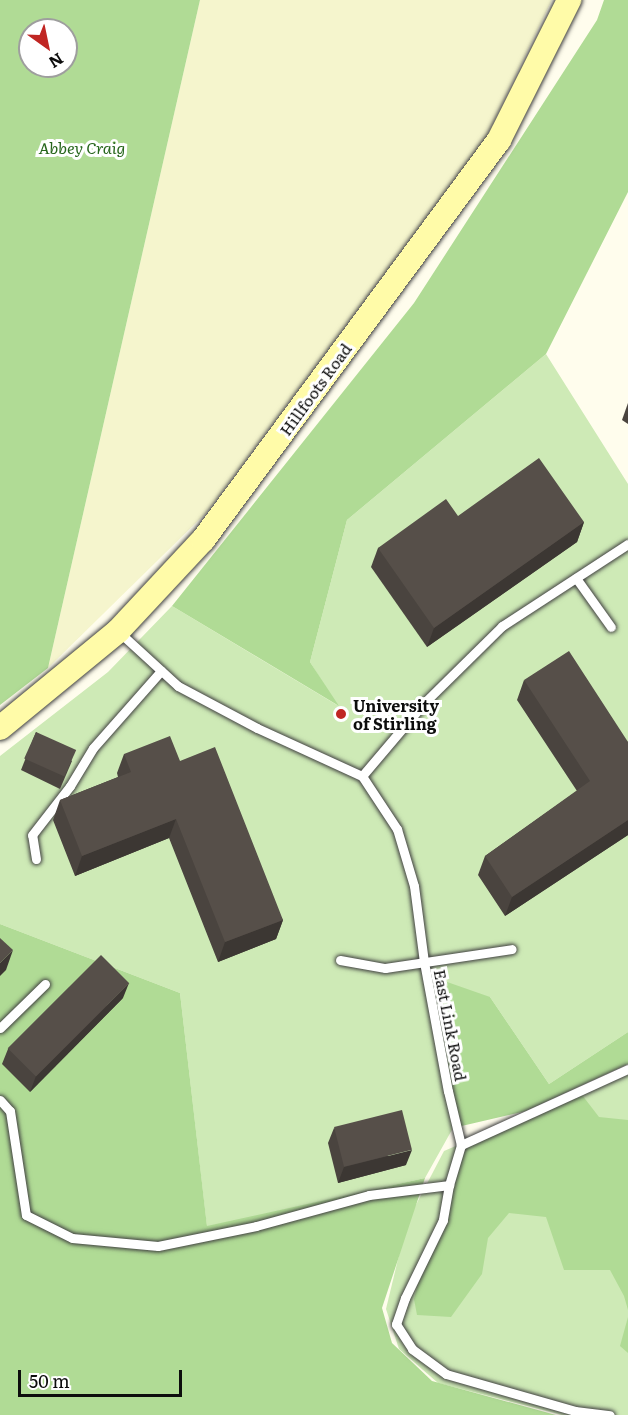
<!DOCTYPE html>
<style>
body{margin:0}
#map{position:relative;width:628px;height:1415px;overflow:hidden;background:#fffded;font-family:Literata,serif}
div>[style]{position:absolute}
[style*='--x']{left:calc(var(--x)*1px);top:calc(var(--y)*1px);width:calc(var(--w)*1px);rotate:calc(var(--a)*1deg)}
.farmland>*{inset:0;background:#f5f5cd}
.green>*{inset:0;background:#ceeab6}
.forest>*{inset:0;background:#b0db95}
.roads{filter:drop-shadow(0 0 2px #404040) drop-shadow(0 0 2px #404040)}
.service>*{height:9px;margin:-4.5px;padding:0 4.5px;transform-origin:4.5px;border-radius:4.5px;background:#fff}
.secondary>*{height:24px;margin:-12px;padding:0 12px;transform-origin:12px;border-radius:12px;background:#fffba8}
.wall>*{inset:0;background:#4a443f}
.shaded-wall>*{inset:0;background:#3c3733}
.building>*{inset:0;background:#564f49;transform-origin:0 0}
.dots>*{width:16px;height:16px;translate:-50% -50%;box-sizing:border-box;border:3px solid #fff;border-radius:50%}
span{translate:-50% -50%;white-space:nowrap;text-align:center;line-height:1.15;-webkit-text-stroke:6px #fff;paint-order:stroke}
.park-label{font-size:16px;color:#27661c;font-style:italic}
.street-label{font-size:16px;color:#0d0d0d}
.poi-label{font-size:16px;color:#0d0d0d;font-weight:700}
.left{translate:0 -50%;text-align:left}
.north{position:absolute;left:18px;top:18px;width:60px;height:60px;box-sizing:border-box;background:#fff;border:2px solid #9e9e9e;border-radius:50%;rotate:147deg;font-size:16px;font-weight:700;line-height:24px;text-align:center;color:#0d0d0d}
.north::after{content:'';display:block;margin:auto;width:21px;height:27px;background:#c02623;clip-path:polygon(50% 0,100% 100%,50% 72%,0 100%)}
.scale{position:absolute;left:18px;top:1370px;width:164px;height:27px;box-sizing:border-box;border:3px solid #0d0d0d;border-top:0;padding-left:8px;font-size:18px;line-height:21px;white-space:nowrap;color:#0d0d0d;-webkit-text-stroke:4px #fff;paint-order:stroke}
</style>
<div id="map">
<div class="farmland">
<div style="clip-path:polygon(200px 0,552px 0,486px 137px,207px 512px,48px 668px)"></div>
</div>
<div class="green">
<div style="clip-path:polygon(546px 354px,628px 484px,628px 1032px,549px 1084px,490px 997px,453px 1128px,425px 1178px,207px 1227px,180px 993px,0 924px,0 756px,108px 672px,172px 606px,337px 705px,310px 662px,347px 520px)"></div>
<div style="clip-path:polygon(628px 1073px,628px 1415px,562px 1415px,438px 1383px,399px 1349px,386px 1309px,407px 1222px,444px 1151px)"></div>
</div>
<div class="forest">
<div style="clip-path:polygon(evenodd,0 0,200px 0,48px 668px,0 705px,0 0,30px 30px,66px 30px,66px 66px,30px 66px,30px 30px)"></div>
<div style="clip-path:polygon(604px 0,628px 0,628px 192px,546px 354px,347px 520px,310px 662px,339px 706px,172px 606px,414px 303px,597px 20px)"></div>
<div style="clip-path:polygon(0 924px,180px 993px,207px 1226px,425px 1178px,382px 1308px,392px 1343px,432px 1381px,556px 1415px,0 1415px)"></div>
<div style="clip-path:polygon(430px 976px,490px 997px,549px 1084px,628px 1032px,628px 1064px,526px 1111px,453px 1128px)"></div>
<div style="clip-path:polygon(579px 1091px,599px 1117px,628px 1120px,628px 1310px,624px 1296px,610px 1270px,564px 1270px,546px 1217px,509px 1213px,488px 1238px,482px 1274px,451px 1317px,417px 1315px,414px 1299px,423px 1262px,443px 1220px,461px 1145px)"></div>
<div style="clip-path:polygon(628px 1317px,628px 1353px,620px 1346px)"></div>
</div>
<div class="roads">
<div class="service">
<div style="--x:576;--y:578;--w:60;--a:54.5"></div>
<div style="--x:119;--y:632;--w:80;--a:42.5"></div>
<div style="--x:178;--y:686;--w:89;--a:28"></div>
<div style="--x:257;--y:728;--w:115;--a:24.6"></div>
<div style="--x:362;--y:776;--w:64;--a:56.6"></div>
<div style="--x:397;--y:829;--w:59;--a:73.4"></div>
<div style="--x:414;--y:886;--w:77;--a:82.5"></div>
<div style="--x:424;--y:962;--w:131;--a:79.5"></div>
<div style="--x:448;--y:1091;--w:56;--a:76.5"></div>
<div style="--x:461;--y:1145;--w:42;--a:106.7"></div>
<div style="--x:449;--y:1185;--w:36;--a:100"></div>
<div style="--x:443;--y:1220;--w:87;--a:116"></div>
<div style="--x:405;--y:1298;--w:28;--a:109"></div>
<div style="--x:396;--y:1324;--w:30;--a:57"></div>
<div style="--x:412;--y:1349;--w:42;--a:36.3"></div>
<div style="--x:446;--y:1374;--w:134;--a:16"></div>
<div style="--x:575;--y:1411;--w:35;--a:7"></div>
<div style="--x:362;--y:776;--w:94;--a:-49.7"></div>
<div style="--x:423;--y:704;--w:111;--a:-44.6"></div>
<div style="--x:502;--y:626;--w:150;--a:-33.1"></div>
<div style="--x:36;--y:859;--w:24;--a:-99"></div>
<div style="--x:32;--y:835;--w:62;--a:-52.2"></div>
<div style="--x:70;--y:786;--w:44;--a:-58.8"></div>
<div style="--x:93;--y:748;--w:103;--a:-48.6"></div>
<div style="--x:340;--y:960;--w:46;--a:10.1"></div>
<div style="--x:385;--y:968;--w:128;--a:-8.5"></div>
<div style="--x:0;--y:1028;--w:63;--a:-44.4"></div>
<div style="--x:0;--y:1100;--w:15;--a:48"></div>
<div style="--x:10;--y:1111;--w:105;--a:81.3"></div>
<div style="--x:26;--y:1215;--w:51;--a:26.6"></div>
<div style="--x:72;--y:1238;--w:86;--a:5.3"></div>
<div style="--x:158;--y:1246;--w:100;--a:-11.5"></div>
<div style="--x:256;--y:1226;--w:117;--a:-15.3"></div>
<div style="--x:369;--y:1195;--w:81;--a:-7.1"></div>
<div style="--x:461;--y:1145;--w:183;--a:-24.5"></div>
</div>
<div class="secondary">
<div style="--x:0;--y:728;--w:153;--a:-39.4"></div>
<div style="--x:118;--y:631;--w:125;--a:-47"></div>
<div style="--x:203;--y:540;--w:498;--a:-53.5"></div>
<div style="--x:499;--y:140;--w:157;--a:-63.4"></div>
</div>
</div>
<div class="wall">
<div style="clip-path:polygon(628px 403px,628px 424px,622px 420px)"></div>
<div style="clip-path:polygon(458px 516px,584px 522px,577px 542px,427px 647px,371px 567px,378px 548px)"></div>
<div style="clip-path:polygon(524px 680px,628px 742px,628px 835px,505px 916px,478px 875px,485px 856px,577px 791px,517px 700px)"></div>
<div style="clip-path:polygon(36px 732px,72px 761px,60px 789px,21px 770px)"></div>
<div style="clip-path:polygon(124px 754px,180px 761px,283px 920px,276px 939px,218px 962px,169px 838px,75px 876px,53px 820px,60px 800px,118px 777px,117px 773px)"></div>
<div style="clip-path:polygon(123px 998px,30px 1092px,2px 1064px,8px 1049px)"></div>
<div style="clip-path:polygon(334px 1128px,406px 1165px,338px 1183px,328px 1143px)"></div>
</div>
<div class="shaded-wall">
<div style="clip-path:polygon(584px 522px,577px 542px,427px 647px,434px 628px)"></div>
<div style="clip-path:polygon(176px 819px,169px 838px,75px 876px,82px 856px)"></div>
<div style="clip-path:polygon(628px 820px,628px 835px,505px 916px,512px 897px)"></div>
<div style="clip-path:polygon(283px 920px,276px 939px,218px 962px,225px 942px)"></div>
<div style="clip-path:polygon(13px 950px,6px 970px,0 976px,0 963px)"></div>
<div style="clip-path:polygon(129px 983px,123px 998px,30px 1092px,36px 1076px)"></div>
<div style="clip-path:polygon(412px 1150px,406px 1165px,338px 1183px,344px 1167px)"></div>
</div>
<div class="building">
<div style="clip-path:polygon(539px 458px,584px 522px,434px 628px,378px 548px,446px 499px,458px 516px)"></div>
<div style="clip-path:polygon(569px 651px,628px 742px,628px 820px,512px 897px,485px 856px,590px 781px,524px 680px)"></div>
<div style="left:36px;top:732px;width:44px;height:29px;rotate:24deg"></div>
<div style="clip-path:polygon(170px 736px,180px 761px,215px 747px,283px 920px,225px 942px,176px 819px,82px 856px,60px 800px,131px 772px,124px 754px)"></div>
<div style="clip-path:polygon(0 938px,13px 950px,0 963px)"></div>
<div style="left:101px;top:955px;width:40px;height:132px;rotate:45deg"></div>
<div style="left:402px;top:1110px;width:41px;height:70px;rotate:76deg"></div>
</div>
<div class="dots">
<div style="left:341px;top:714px;background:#c02623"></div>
</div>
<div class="park-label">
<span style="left:82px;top:147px">Abbey Craig</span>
</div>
<div class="street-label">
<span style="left:315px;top:389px;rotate:-54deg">Hillfoots Road</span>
<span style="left:451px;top:1025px;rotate:79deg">East Link Road</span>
</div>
<div class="poi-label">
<span class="left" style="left:353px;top:714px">University<br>of Stirling</span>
</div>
<div class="north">N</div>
<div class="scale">50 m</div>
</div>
